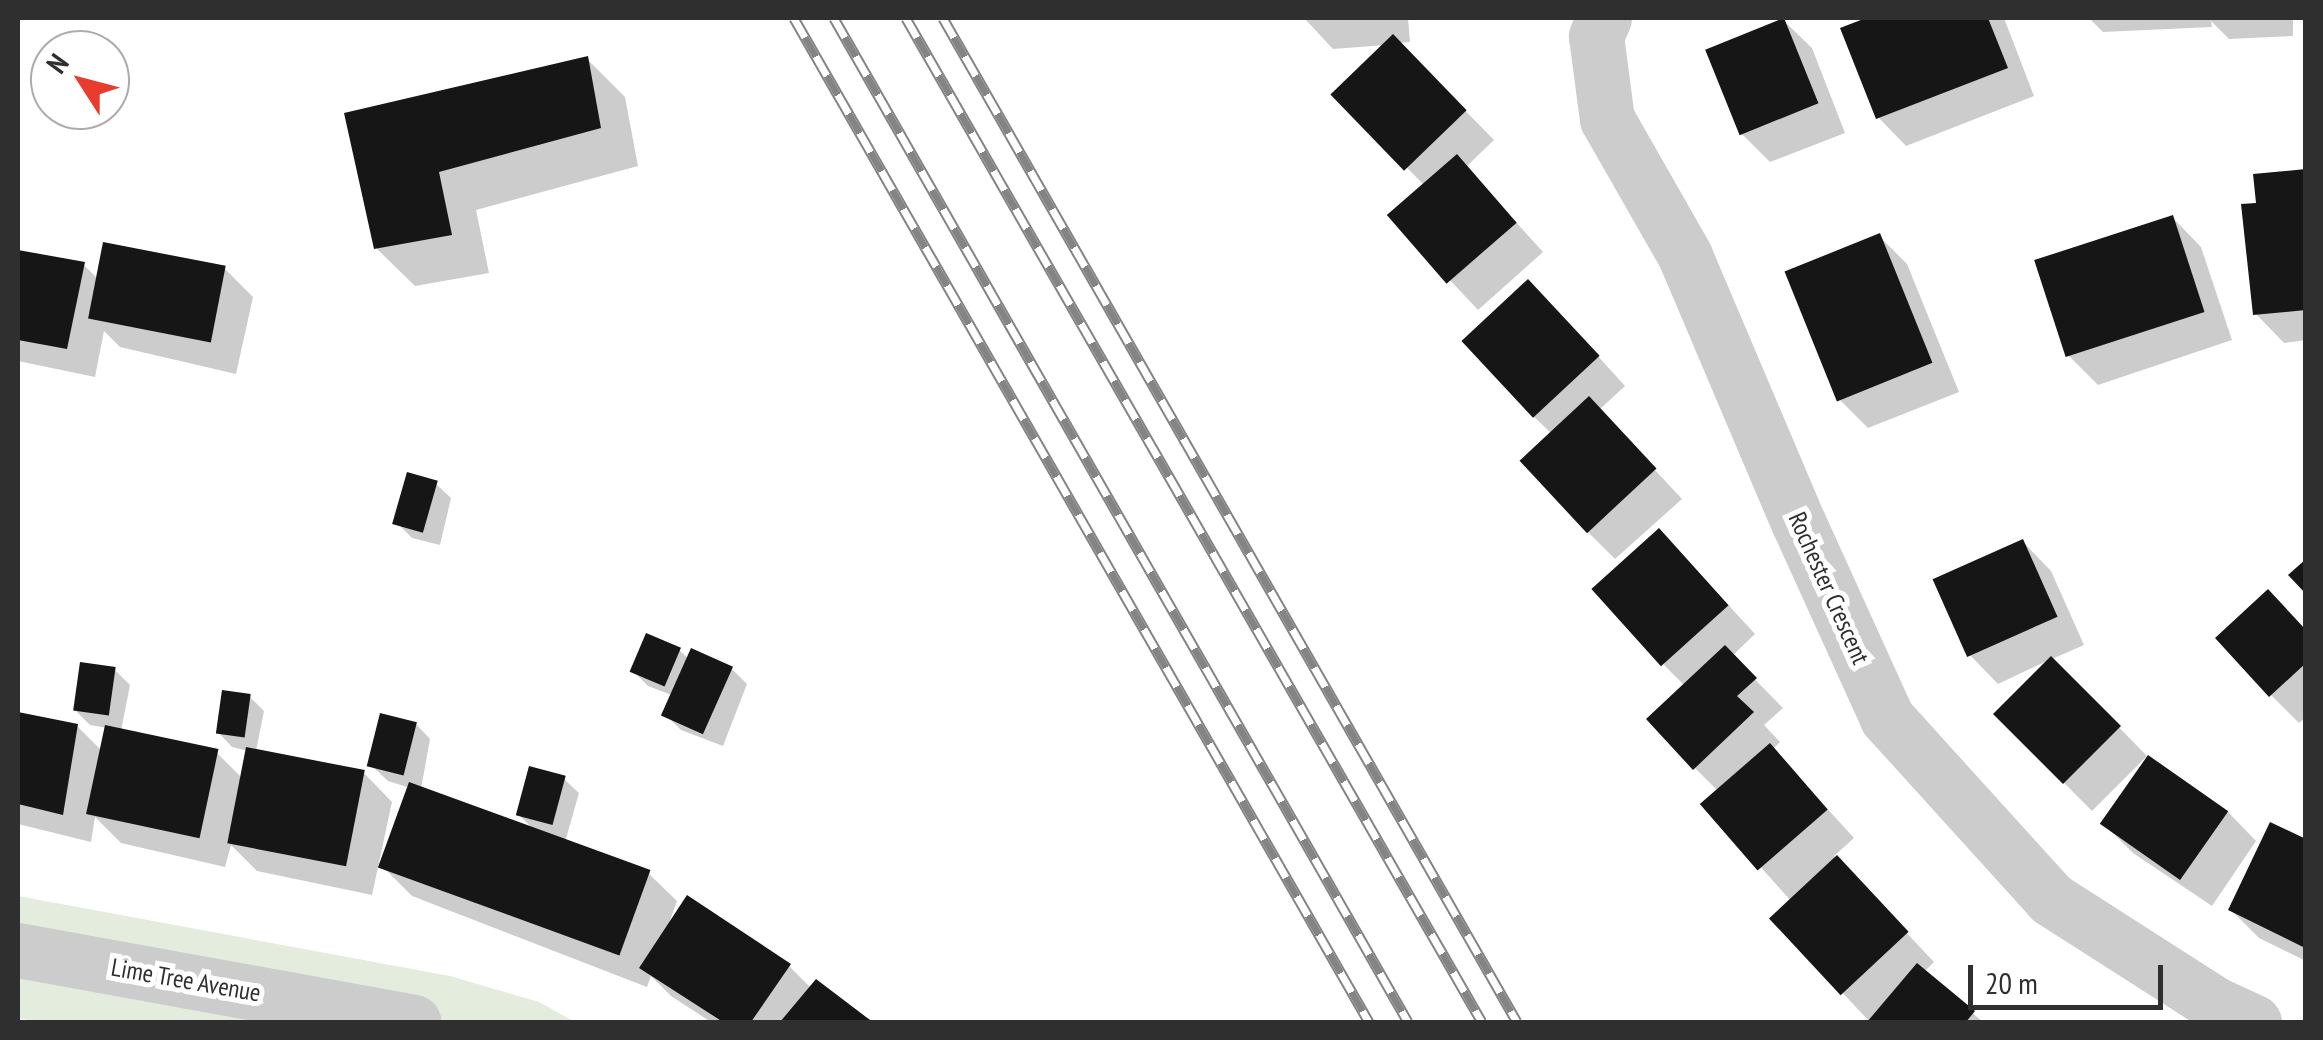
<!DOCTYPE html>
<style>
body{margin:0}
#map{position:relative;width:2323px;height:1040px;overflow:hidden;background:#fff;font-family:"PT Sans Narrow",sans-serif}
div>[style]{position:absolute}
[style*='--x']{left:calc(var(--x)*1px);top:calc(var(--y)*1px);width:calc(var(--w)*1px);rotate:calc(var(--a)*1deg)}
.green>*{inset:0;background:#e3ecdd}
.shadow>*{inset:0;background:#0003}
.building>*{inset:0;background:#161616;transform-origin:0 0}
.minor>*{height:55px;margin:-27.5px;padding:0 27.5px;transform-origin:27.5px;border-radius:27.5px;background:#ccc}
.tertiary>*{height:55px;margin:-27.5px;padding:0 27.5px;transform-origin:27.5px;border-radius:27.5px;background:#ccc}
.rail>*{height:11px;margin-top:-5.5px;transform-origin:0;background:repeating-linear-gradient(90deg,#fff 0 22px,#848484 0 44px);box-sizing:border-box;border-block:2px solid #848484}
span{translate:-50% -50%;white-space:nowrap;text-align:center;line-height:1.15;-webkit-text-stroke:10px #fff;paint-order:stroke}
.street-label{font-size:25px;color:#2f2f2f}
.frame{position:absolute;inset:0;border:20px solid #2f2f2f;pointer-events:none}
.north{position:absolute;left:30px;top:30px;width:100px;height:100px;box-sizing:border-box;background:#fff;border:2px solid #acacac;border-radius:50%;rotate:306deg;font-size:28px;font-weight:700;line-height:40px;text-align:center;color:#2f2f2f}
.north::after{content:'';display:block;margin:auto;width:35px;height:45px;background:#e83c2f;clip-path:polygon(50% 0,100% 100%,50% 72%,0 100%)}
.scale{position:absolute;left:1968px;top:965px;width:195px;height:45px;box-sizing:border-box;border:5px solid #2f2f2f;border-top:0;padding-left:12px;font-size:30px;line-height:35px;white-space:nowrap;color:#2f2f2f;-webkit-text-stroke:8px #fff;paint-order:stroke}
</style>
<div id="map">
<div class="green">
<div style="clip-path:polygon(18px 896px,450px 976px,539px 1002px,575px 1022px,38px 1022px,18px 1018px)"></div>
</div>
<div class="shadow">
<div style="clip-path:polygon(1304px 18px,1408px 18px,1410px 42px,1399px 43px,1494px 140px,1466px 167px,1543px 252px,1478px 310px,1392px 218px,1426px 187px,1335px 95px,1386px 45px,1333px 49px)"></div>
<div style="clip-path:polygon(1873px 18px,2004px 18px,2034px 96px,1906px 146px,1878px 117px,1843px 29px)"></div>
<div style="clip-path:polygon(2089px 18px,2293px 18px,2293px 36px,2229px 39px,2211px 21px,2212px 27px,2103px 32px)"></div>
<div style="clip-path:polygon(1783px 20px,1812px 48px,1845px 133px,1770px 162px,1742px 134px)"></div>
<div style="clip-path:polygon(587px 59px,625px 97px,638px 166px,476px 210px,489px 273px,415px 286px,376px 248px,347px 115px)"></div>
<div style="clip-path:polygon(2306px 171px,2306px 340px,2284px 343px,2256px 314px,2259px 205px)"></div>
<div style="clip-path:polygon(2173px 218px,2201px 247px,2232px 340px,2098px 385px,2069px 356px)"></div>
<div style="clip-path:polygon(1879px 236px,1907px 264px,1959px 392px,1868px 428px,1840px 400px)"></div>
<div style="clip-path:polygon(18px 253px,83px 264px,98px 279px,225px 269px,253px 297px,236px 374px,120px 347px,104px 331px,95px 377px,18px 361px)"></div>
<div style="clip-path:polygon(1556px 310px,1625px 386px,1599px 410px,1682px 499px,1615px 559px,1586px 530px,1551px 433px,1533px 416px)"></div>
<div style="clip-path:polygon(436px 484px,451px 498px,440px 545px,412px 538px,397px 523px)"></div>
<div style="clip-path:polygon(2023px 542px,2051px 571px,2084px 645px,2052px 659px,2147px 756px,2092px 811px,1996px 714px,2049px 660px,1998px 684px,1970px 655px)"></div>
<div style="clip-path:polygon(1687px 560px,1755px 634px,1732px 656px,1783px 708px,1764px 725px,1780px 742px,1773px 749px,1854px 838px,1834px 856px,1934px 962px,1924px 972px,1983px 1022px,1870px 1022px,1772px 918px,1791px 901px,1704px 804px,1718px 791px,1695px 768px,1685px 686px,1664px 665px)"></div>
<div style="clip-path:polygon(2306px 631px,2306px 717px,2299px 723px,2271px 695px)"></div>
<div style="clip-path:polygon(679px 650px,689px 659px,732px 669px,747px 684px,723px 746px,681px 730px,666px 715px,674px 696px,648px 686px,634px 672px)"></div>
<div style="clip-path:polygon(115px 670px,130px 685px,121px 731px,217px 753px,242px 778px,248px 751px,232px 747px,218px 732px,250px 697px,264px 711px,256px 751px,364px 773px,392px 802px,372px 895px,257px 871px,231px 845px,225px 867px,121px 843px,95px 817px,91px 842px,18px 824px,18px 715px,77px 726px,103px 752px,107px 728px,90px 725px,75px 710px)"></div>
<div style="clip-path:polygon(416px 724px,430px 739px,421px 789px,535px 831px,518px 814px,564px 779px,579px 793px,565px 842px,648px 873px,677px 901px,669px 923px,789px 966px,811px 988px,816px 982px,869px 1022px,711px 1022px,671px 996px,651px 976px,647px 987px,412px 896px,383px 867px,410px 788px,388px 781px,373px 767px)"></div>
<div style="clip-path:polygon(2228px 812px,2256px 841px,2212px 906px,2133px 853px,2104px 824px)"></div>
<div style="clip-path:polygon(2306px 842px,2306px 961px,2259px 938px,2231px 910px)"></div>
</div>
<div class="building">
<div style="left:1784px;top:18px;width:92px;height:85px;rotate:68deg"></div>
<div style="clip-path:polygon(1866px 18px,1988px 18px,2008px 68px,1876px 119px,1840px 28px)"></div>
<div style="left:1393px;top:34px;width:106px;height:87px;rotate:46deg"></div>
<div style="clip-path:polygon(588px 56px,601px 128px,439px 172px,452px 235px,374px 249px,344px 113px)"></div>
<div style="left:1457px;top:154px;width:91px;height:93px;rotate:49deg"></div>
<div style="clip-path:polygon(2306px 169px,2306px 310px,2253px 315px,2241px 204px,2256px 203px,2253px 174px)"></div>
<div style="left:2173px;top:215px;width:102px;height:146px;rotate:72deg"></div>
<div style="left:1880px;top:233px;width:140px;height:103px;rotate:68deg"></div>
<div style="left:103px;top:242px;width:125px;height:78px;rotate:11deg"></div>
<div style="clip-path:polygon(18px 250px,85px 262px,67px 349px,18px 340px)"></div>
<div style="left:1528px;top:279px;width:105px;height:91px;rotate:47deg"></div>
<div style="left:1589px;top:396px;width:99px;height:95px;rotate:47deg"></div>
<div style="left:407px;top:472px;width:32px;height:54px;rotate:16deg"></div>
<div style="left:1659px;top:528px;width:104px;height:91px;rotate:48deg"></div>
<div style="left:2023px;top:539px;width:85px;height:99px;rotate:66deg"></div>
<div style="clip-path:polygon(2306px 559px,2306px 594px,2288px 575px)"></div>
<div style="clip-path:polygon(2268px 589px,2306px 630px,2306px 663px,2269px 697px,2215px 638px)"></div>
<div style="left:646px;top:633px;width:38px;height:42px;rotate:23deg"></div>
<div style="clip-path:polygon(1725px 645px,1757px 678px,1737px 696px,1754px 712px,1693px 770px,1646px 719px)"></div>
<div style="left:691px;top:648px;width:46px;height:74px;rotate:24deg"></div>
<div style="left:2051px;top:656px;width:99px;height:82px;rotate:45deg"></div>
<div style="left:80px;top:662px;width:36px;height:49px;rotate:8deg"></div>
<div style="left:222px;top:690px;width:29px;height:44px;rotate:8deg"></div>
<div style="clip-path:polygon(18px 712px,78px 724px,63px 815px,18px 804px)"></div>
<div style="left:380px;top:713px;width:38px;height:55px;rotate:14deg"></div>
<div style="left:105px;top:725px;width:116px;height:91px;rotate:12deg"></div>
<div style="left:1770px;top:743px;width:88px;height:93px;rotate:49deg"></div>
<div style="left:246px;top:747px;width:121px;height:98px;rotate:11deg"></div>
<div style="left:2148px;top:755px;width:98px;height:84px;rotate:35deg"></div>
<div style="left:529px;top:766px;width:38px;height:51px;rotate:15deg"></div>
<div style="left:409px;top:782px;width:257px;height:91px;rotate:20deg"></div>
<div style="clip-path:polygon(2270px 822px,2306px 839px,2303px 947px,2228px 910px)"></div>
<div style="left:1837px;top:855px;width:105px;height:93px;rotate:47deg"></div>
<div style="clip-path:polygon(687px 895px,791px 964px,751px 1022px,723px 1022px,639px 968px)"></div>
<div style="clip-path:polygon(1917px 963px,1975px 1011px,1966px 1022px,1867px 1022px)"></div>
<div style="clip-path:polygon(816px 979px,866px 1017px,873px 1022px,780px 1022px)"></div>
</div>
<div class="minor">
<div style="--x:1604;--y:18;--w:20;--a:114"></div>
<div style="--x:1596;--y:36;--w:84;--a:82.5"></div>
<div style="--x:1607;--y:119;--w:158;--a:60.3"></div>
<div style="--x:1685;--y:256;--w:291;--a:67"></div>
<div style="--x:1799;--y:524;--w:213;--a:65.6"></div>
<div style="--x:1887;--y:718;--w:244;--a:47.8"></div>
<div style="--x:2051;--y:899;--w:195;--a:32.6"></div>
<div style="--x:2215;--y:1004;--w:43;--a:24.8"></div>
</div>
<div class="tertiary">
<div style="--x:18;--y:950;--w:402;--a:10.3"></div>
</div>
<div class="rail">
<div style="--x:794;--y:18;--w:1157;--a:60.2"></div>
<div style="--x:834;--y:18;--w:1156;--a:60.24"></div>
<div style="--x:906;--y:18;--w:1157;--a:60.16"></div>
<div style="--x:943;--y:18;--w:1156;--a:60.24"></div>
</div>
<div class="street-label">
<span style="left:1829px;top:588px;rotate:66deg">Rochester Crescent</span>
<span style="left:186px;top:980px;rotate:10deg">Lime Tree Avenue</span>
</div>
<div class="frame"></div>
<div class="north">N</div>
<div class="scale">20 m</div>
</div>
